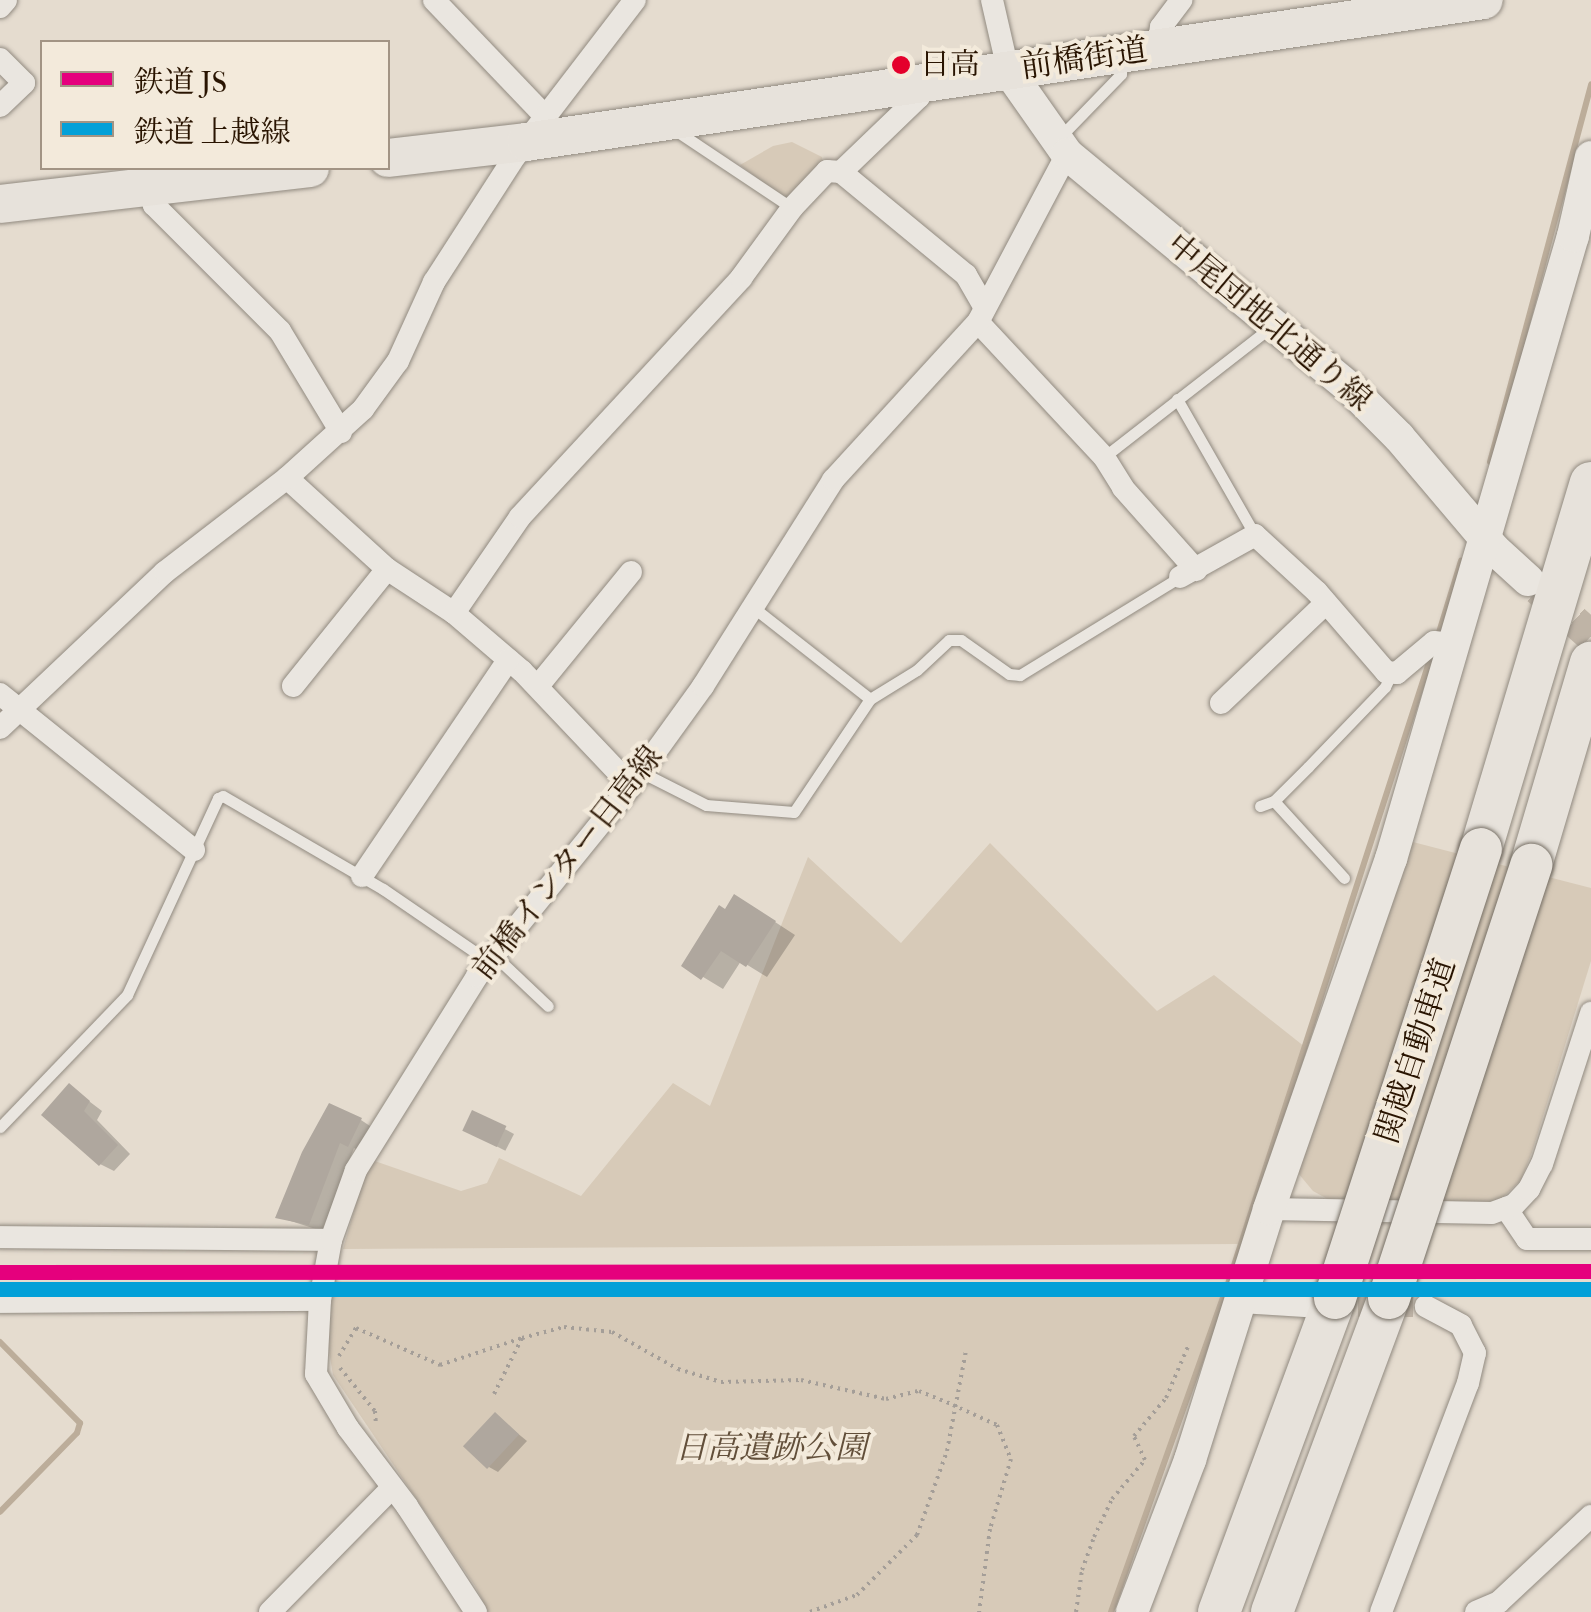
<!DOCTYPE html>
<meta charset="utf-8">
<style>
body{margin:0}
#map{position:relative;width:1591px;height:1612px;overflow:hidden;background:#e5dccf;font-family:"IM FELL French Canon","Noto Serif JP",serif}
div>[style]{position:absolute}
[style*='--x']{left:calc(var(--x)*1px);top:calc(var(--y)*1px);width:calc(var(--w)*1px);rotate:calc(var(--a)*1deg)}
.green>*{inset:0;background:#d7cab8}
.shadow>*{inset:0;background:#0003;transform-origin:0 0}
.stream>*{height:6px;margin:-3px;padding:0 3px;transform-origin:3px;border-radius:3px;background:#bcad9a}
.building>*{inset:0;background:#afa79e;transform-origin:0 0}
.street-tunnel>*{height:22px;margin-top:-11px;transform-origin:0;background:repeating-linear-gradient(90deg,#bfb4a6 0 22px,transparent 0 33px)}
.secondary-tunnel>*{height:32px;margin-top:-16px;transform-origin:0;background:repeating-linear-gradient(90deg,#bfb4a6 0 32px,transparent 0 48px)}
.path>*{height:4px;margin-top:-2px;transform-origin:0;background:repeating-linear-gradient(90deg,#a49e98 0 2.5px,transparent 0 7.5px)}
.roads{filter:drop-shadow(0 0 2px #918a80) drop-shadow(0 0 2px #918a80)}
.lane>*{height:11px;margin:-5.5px;padding:0 5.5px;transform-origin:5.5px;border-radius:5.5px;background:#eae6e0}
.street>*{height:22px;margin:-11px;padding:0 11px;transform-origin:11px;border-radius:11px;background:#eae6e0}
.secondary>*{height:32px;margin:-16px;padding:0 16px;transform-origin:16px;border-radius:16px;background:#eae6e0}
.primary>*{height:38px;margin:-19px;padding:0 19px;transform-origin:19px;border-radius:19px;background:#e7e2db}
.highway>*{height:42px;margin:-21px;padding:0 21px;transform-origin:21px;border-radius:21px;background:#e7e2db}
.bridges{filter:drop-shadow(0 0 2px #766f65) drop-shadow(0 0 2px #766f65)}
.highway-bridge>*{height:42px;margin:-21px;padding:0 21px;transform-origin:21px;border-radius:21px;background:#e7e2db}
.rail-1>*{height:15px;margin:-7.5px;padding:0 7.5px;transform-origin:7.5px;border-radius:7.5px;background:#e5007d}
.rail-2>*{height:15px;margin:-7.5px;padding:0 7.5px;transform-origin:7.5px;border-radius:7.5px;background:#02a0d8}
.dots>*{width:28px;height:28px;translate:-50% -50%;box-sizing:border-box;border:5px solid #f3eadb;border-radius:50%}
span{translate:-50% -50%;white-space:nowrap;text-align:center;line-height:1.15;-webkit-text-stroke:8px #f3eadb;paint-order:stroke}
.bus-label{font-size:30px;color:#291401}
.left{translate:0 -50%;text-align:left}
.street-label{font-size:32px;color:#291401}
.park-label{font-size:32px;color:#624f3a;font-style:italic}
.legend{position:absolute;left:40px;top:40px;width:350px;height:130px;box-sizing:border-box;background:#f3eadb;border:2px solid #a29484;margin:0;padding:12px 18px;list-style:none;font-size:30px;color:#291401}
.legend li{display:flex;align-items:center;gap:20px;height:50px}
.legend b{width:50px;border:2px solid #a29484}
</style>
<div id="map">
<div class="green">
<div style="clip-path:polygon(792px 142px,822px 157px,823px 165px,792px 199px,784px 199px,740px 165px,773px 146px)"></div>
<div style="clip-path:polygon(1409px 841px,1591px 888px,1591px 961px,1532px 1152px,1521px 1180px,1501px 1199px,1475px 1205px,1331px 1201px,1313px 1191px,1298px 1173px)"></div>
<div style="clip-path:polygon(990px 843px,1157px 1011px,1214px 975px,1305px 1047px,1238px 1244px,343px 1249px,369px 1159px,461px 1191px,487px 1183px,499px 1158px,581px 1196px,673px 1083px,710px 1106px,808px 857px,901px 943px)"></div>
<div style="clip-path:polygon(335px 1281px,1227px 1287px,1110px 1612px,488px 1612px,475px 1586px,333px 1375px,326px 1333px)"></div>
</div>
<div class="shadow">
<div style="clip-path:polygon(755px 909px,795px 935px,767px 977px,741px 961px,723px 989px,685px 966px,726px 912px)"></div>
<div style="clip-path:polygon(69px 1086px,102px 1111px,97px 1120px,130px 1154px,114px 1171px,100px 1164px)"></div>
<div style="left:473px;top:1113px;width:46px;height:19px;rotate:27deg"></div>
<div style="clip-path:polygon(361px 1120px,373px 1128px,362px 1152px,354px 1148px,322px 1231px,278px 1217px,304px 1153px)"></div>
<div style="clip-path:polygon(495px 1415px,527px 1441px,498px 1472px,489px 1467px)"></div>
</div>
<div class="stream">
<div style="--x:1490;--y:462;--w:391;--a:-75"></div>
<div style="--x:1437;--y:639;--w:82;--a:-72.9"></div>
<div style="--x:0;--y:1342;--w:114;--a:45.4"></div>
<div style="--x:80;--y:1423;--w:10;--a:107"></div>
<div style="--x:77;--y:1433;--w:110;--a:134.3"></div>
<div style="--x:1111;--y:1612;--w:345;--a:-70.4"></div>
<div style="--x:1227;--y:1287;--w:663;--a:-72.08"></div>
</div>
<div class="building">
<div style="clip-path:polygon(734px 894px,776px 921px,746px 967px,721px 951px,701px 980px,681px 966px,719px 905px,725px 909px)"></div>
<div style="clip-path:polygon(69px 1083px,90px 1101px,84px 1111px,118px 1145px,99px 1166px,41px 1115px)"></div>
<div style="clip-path:polygon(329px 1103px,362px 1118px,348px 1147px,340px 1143px,309px 1225px,275px 1218px,302px 1152px)"></div>
<div style="left:472px;top:1110px;width:38px;height:23px;rotate:25deg"></div>
<div style="left:495px;top:1412px;width:33px;height:47px;rotate:43deg"></div>
</div>
<div class="street-tunnel">
<div style="--x:1325;--y:1306;--w:101;--a:0"></div>
</div>
<div class="secondary-tunnel">
<div style="--x:1538;--y:589;--w:71;--a:41.6"></div>
</div>
<div class="path">
<div style="--x:339;--y:1356;--w:33;--a:-59"></div>
<div style="--x:356;--y:1328;--w:92;--a:23.8"></div>
<div style="--x:440;--y:1365;--w:86;--a:-18.2"></div>
<div style="--x:340;--y:1368;--w:55;--a:50.9"></div>
<div style="--x:375;--y:1411;--w:15;--a:86"></div>
<div style="--x:494;--y:1394;--w:63;--a:-63.4"></div>
<div style="--x:522;--y:1338;--w:43;--a:-14.7"></div>
<div style="--x:564;--y:1327;--w:48;--a:5.9"></div>
<div style="--x:612;--y:1332;--w:76;--a:29.3"></div>
<div style="--x:678;--y:1369;--w:45;--a:16.8"></div>
<div style="--x:721;--y:1382;--w:80;--a:-1.4"></div>
<div style="--x:801;--y:1380;--w:87;--a:12.6"></div>
<div style="--x:886;--y:1399;--w:34;--a:-14"></div>
<div style="--x:919;--y:1391;--w:37;--a:22"></div>
<div style="--x:953;--y:1405;--w:48;--a:24.4"></div>
<div style="--x:997;--y:1425;--w:37;--a:68"></div>
<div style="--x:1011;--y:1459;--w:73;--a:106.7"></div>
<div style="--x:990;--y:1529;--w:84;--a:97.5"></div>
<div style="--x:810;--y:1612;--w:50;--a:-19.9"></div>
<div style="--x:857;--y:1595;--w:85;--a:-45"></div>
<div style="--x:917;--y:1535;--w:89;--a:-70.3"></div>
<div style="--x:947;--y:1451;--w:103;--a:-79.3"></div>
<div style="--x:1076;--y:1612;--w:42;--a:-81.9"></div>
<div style="--x:1082;--y:1570;--w:35;--a:-70"></div>
<div style="--x:1094;--y:1537;--w:42;--a:-64.7"></div>
<div style="--x:1112;--y:1499;--w:51;--a:-49.8"></div>
<div style="--x:1145;--y:1460;--w:26;--a:-115"></div>
<div style="--x:1134;--y:1436;--w:50;--a:-49.9"></div>
<div style="--x:1166;--y:1398;--w:59;--a:-66.9"></div>
</div>
<div class="roads">
<div class="lane">
<div style="--x:675;--y:130;--w:141;--a:33.7"></div>
<div style="--x:1059;--y:138;--w:89;--a:-45.9"></div>
<div style="--x:1121;--y:74;--w:17;--a:-87"></div>
<div style="--x:1177;--y:399;--w:157;--a:60.2"></div>
<div style="--x:1104;--y:457;--w:212;--a:-37.9"></div>
<div style="--x:754;--y:608;--w:147;--a:38.1"></div>
<div style="--x:641;--y:772;--w:73;--a:26.9"></div>
<div style="--x:706;--y:805;--w:88;--a:4.5"></div>
<div style="--x:794;--y:812;--w:136;--a:-56.1"></div>
<div style="--x:870;--y:699;--w:55;--a:-31.7"></div>
<div style="--x:917;--y:670;--w:44;--a:-43.2"></div>
<div style="--x:949;--y:640;--w:12;--a:0"></div>
<div style="--x:961;--y:640;--w:59;--a:35.3"></div>
<div style="--x:1009;--y:674;--w:11;--a:5"></div>
<div style="--x:1020;--y:675;--w:188;--a:-31.5"></div>
<div style="--x:1274;--y:801;--w:104;--a:47.7"></div>
<div style="--x:1260;--y:806;--w:15;--a:-20"></div>
<div style="--x:1274;--y:801;--w:48;--a:-45"></div>
<div style="--x:1308;--y:767;--w:111;--a:-46.1"></div>
<div style="--x:1385;--y:687;--w:14;--a:-65"></div>
<div style="--x:494;--y:955;--w:74;--a:43.4"></div>
<div style="--x:0;--y:1127;--w:183;--a:-46.1"></div>
<div style="--x:127;--y:995;--w:217;--a:-65.2"></div>
<div style="--x:218;--y:798;--w:5;--a:-22"></div>
<div style="--x:223;--y:796;--w:185;--a:30.2"></div>
<div style="--x:383;--y:889;--w:127;--a:34.4"></div>
</div>
<div class="street">
<div style="--x:434;--y:0;--w:161;--a:46.3"></div>
<div style="--x:992;--y:0;--w:72;--a:77.1"></div>
<div style="--x:0;--y:7;--w:9;--a:-49"></div>
<div style="--x:1158;--y:48;--w:21;--a:-82"></div>
<div style="--x:1161;--y:27;--w:34;--a:-53"></div>
<div style="--x:0;--y:59;--w:34;--a:45"></div>
<div style="--x:24;--y:83;--w:33;--a:136"></div>
<div style="--x:841;--y:172;--w:162;--a:39.5"></div>
<div style="--x:966;--y:275;--w:38;--a:60"></div>
<div style="--x:148;--y:187;--w:19;--a:72"></div>
<div style="--x:154;--y:205;--w:178;--a:45"></div>
<div style="--x:280;--y:331;--w:118;--a:58.9"></div>
<div style="--x:978;--y:322;--w:185;--a:47"></div>
<div style="--x:1104;--y:457;--w:36;--a:58"></div>
<div style="--x:1123;--y:488;--w:110;--a:48.3"></div>
<div style="--x:287;--y:478;--w:135;--a:42.3"></div>
<div style="--x:387;--y:569;--w:80;--a:33.3"></div>
<div style="--x:454;--y:613;--w:89;--a:40.5"></div>
<div style="--x:522;--y:671;--w:158;--a:46.5"></div>
<div style="--x:1180;--y:577;--w:86;--a:-29.2"></div>
<div style="--x:1255;--y:535;--w:84;--a:42.6"></div>
<div style="--x:1317;--y:592;--w:106;--a:49.2"></div>
<div style="--x:1386;--y:672;--w:11;--a:5"></div>
<div style="--x:1397;--y:673;--w:48;--a:-40"></div>
<div style="--x:1434;--y:642;--w:18;--a:6"></div>
<div style="--x:454;--y:613;--w:116;--a:-55.5"></div>
<div style="--x:520;--y:517;--w:326;--a:-47.2"></div>
<div style="--x:741;--y:278;--w:87;--a:-53.9"></div>
<div style="--x:792;--y:208;--w:51;--a:-46.6"></div>
<div style="--x:827;--y:171;--w:14;--a:4"></div>
<div style="--x:841;--y:172;--w:108;--a:-43.9"></div>
<div style="--x:919;--y:97;--w:15;--a:-98"></div>
<div style="--x:293;--y:686;--w:150;--a:-51.2"></div>
<div style="--x:538;--y:686;--w:147;--a:-50.8"></div>
<div style="--x:0;--y:694;--w:249;--a:38.8"></div>
<div style="--x:1221;--y:703;--w:145;--a:-43.6"></div>
<div style="--x:0;--y:728;--w:227;--a:-43.4"></div>
<div style="--x:165;--y:572;--w:154;--a:-37.6"></div>
<div style="--x:287;--y:478;--w:103;--a:-42.2"></div>
<div style="--x:363;--y:409;--w:59;--a:-53.9"></div>
<div style="--x:398;--y:361;--w:87;--a:-65.5"></div>
<div style="--x:434;--y:282;--w:151;--a:-57.2"></div>
<div style="--x:516;--y:155;--w:195;--a:-52.5"></div>
<div style="--x:362;--y:876;--w:261;--a:-55.9"></div>
<div style="--x:1506;--y:1208;--w:37;--a:56"></div>
<div style="--x:1527;--y:1239;--w:64;--a:0"></div>
<div style="--x:1269;--y:1209;--w:223;--a:1"></div>
<div style="--x:1492;--y:1213;--w:23;--a:-20"></div>
<div style="--x:1514;--y:1205;--w:22;--a:-47"></div>
<div style="--x:1529;--y:1189;--w:28;--a:-63"></div>
<div style="--x:1542;--y:1164;--w:159;--a:-72"></div>
<div style="--x:0;--y:1237;--w:331;--a:0.5"></div>
<div style="--x:0;--y:1302;--w:320;--a:-0.4"></div>
<div style="--x:1240;--y:1302;--w:66;--a:3.5"></div>
<div style="--x:270;--y:1612;--w:174;--a:-45.5"></div>
<div style="--x:476;--y:1612;--w:126;--a:-123.1"></div>
<div style="--x:407;--y:1506;--w:98;--a:-127.1"></div>
<div style="--x:348;--y:1428;--w:63;--a:-120.7"></div>
<div style="--x:316;--y:1374;--w:74;--a:-86.9"></div>
<div style="--x:320;--y:1300;--w:61;--a:-79.6"></div>
<div style="--x:331;--y:1240;--w:74;--a:-70.3"></div>
<div style="--x:356;--y:1170;--w:229;--a:-58"></div>
<div style="--x:477;--y:976;--w:245;--a:-51"></div>
<div style="--x:631;--y:786;--w:123;--a:-54.2"></div>
<div style="--x:703;--y:686;--w:244;--a:-57.7"></div>
<div style="--x:833;--y:480;--w:214;--a:-47.5"></div>
<div style="--x:978;--y:322;--w:190;--a:-62.1"></div>
<div style="--x:1381;--y:1612;--w:245;--a:-69.2"></div>
<div style="--x:1468;--y:1383;--w:31;--a:-77"></div>
<div style="--x:1475;--y:1353;--w:31;--a:-117"></div>
<div style="--x:1461;--y:1325;--w:40;--a:-152"></div>
<div style="--x:1476;--y:1612;--w:25;--a:-23"></div>
<div style="--x:1499;--y:1602;--w:126;--a:-43.1"></div>
</div>
<div class="secondary">
<div style="--x:1008;--y:70;--w:103;--a:54.9"></div>
<div style="--x:1067;--y:154;--w:369;--a:39.6"></div>
<div style="--x:1351;--y:389;--w:68;--a:45"></div>
<div style="--x:1399;--y:437;--w:147;--a:49.7"></div>
<div style="--x:1494;--y:549;--w:46;--a:42.4"></div>
<div style="--x:1132;--y:1612;--w:163;--a:-69.1"></div>
<div style="--x:1190;--y:1460;--w:263;--a:-72.5"></div>
<div style="--x:1269;--y:1209;--w:371;--a:-70.8"></div>
<div style="--x:1391;--y:859;--w:649;--a:-73.72"></div>
<div style="--x:1573;--y:236;--w:81;--a:-77.2"></div>
</div>
<div class="primary">
<div style="--x:388;--y:158;--w:139;--a:-6.6"></div>
<div style="--x:526;--y:142;--w:968;--a:-8.43"></div>
<div style="--x:0;--y:204;--w:312;--a:-6.6"></div>
</div>
<div class="highway">
<div style="--x:1481;--y:849;--w:382;--a:-73.3"></div>
<div style="--x:1531;--y:865;--w:211;--a:-73.5"></div>
<div style="--x:1219;--y:1612;--w:335;--a:-69.7"></div>
<div style="--x:1272;--y:1612;--w:335;--a:-69.6"></div>
</div>
</div>
<div class="bridges">
<div class="highway-bridge">
<div style="--x:1335;--y:1298;--w:472;--a:-72"></div>
<div style="--x:1389;--y:1298;--w:456;--a:-71.8"></div>
</div>
</div>
<div class="rail-1">
<div style="--x:0;--y:1272;--w:1591;--a:-0.04"></div>
</div>
<div class="rail-2">
<div style="--x:0;--y:1289;--w:1591;--a:0"></div>
</div>
<div class="dots">
<div style="left:901px;top:65px;background:#e4002b"></div>
</div>
<div class="bus-label">
<span class="left" style="left:920px;top:65px">日高</span>
</div>
<div class="street-label">
<span style="left:1084px;top:59px;rotate:-8deg">前橋街道</span>
<span style="left:1269px;top:323px;rotate:40deg">中尾団地北通り線</span>
<span style="left:568px;top:863px;rotate:-52deg">前橋インター日高線</span>
<span style="left:1416px;top:1051px;rotate:-72deg">関越自動車道</span>
</div>
<div class="park-label">
<span style="left:771px;top:1448px">日高遺跡公園</span>
</div>
<ul class="legend">
<li><b style="height:12px;background:#e5007d"></b>鉄道 JS</li>
<li><b style="height:12px;background:#02a0d8"></b>鉄道 上越線</li>
</ul>
</div>
